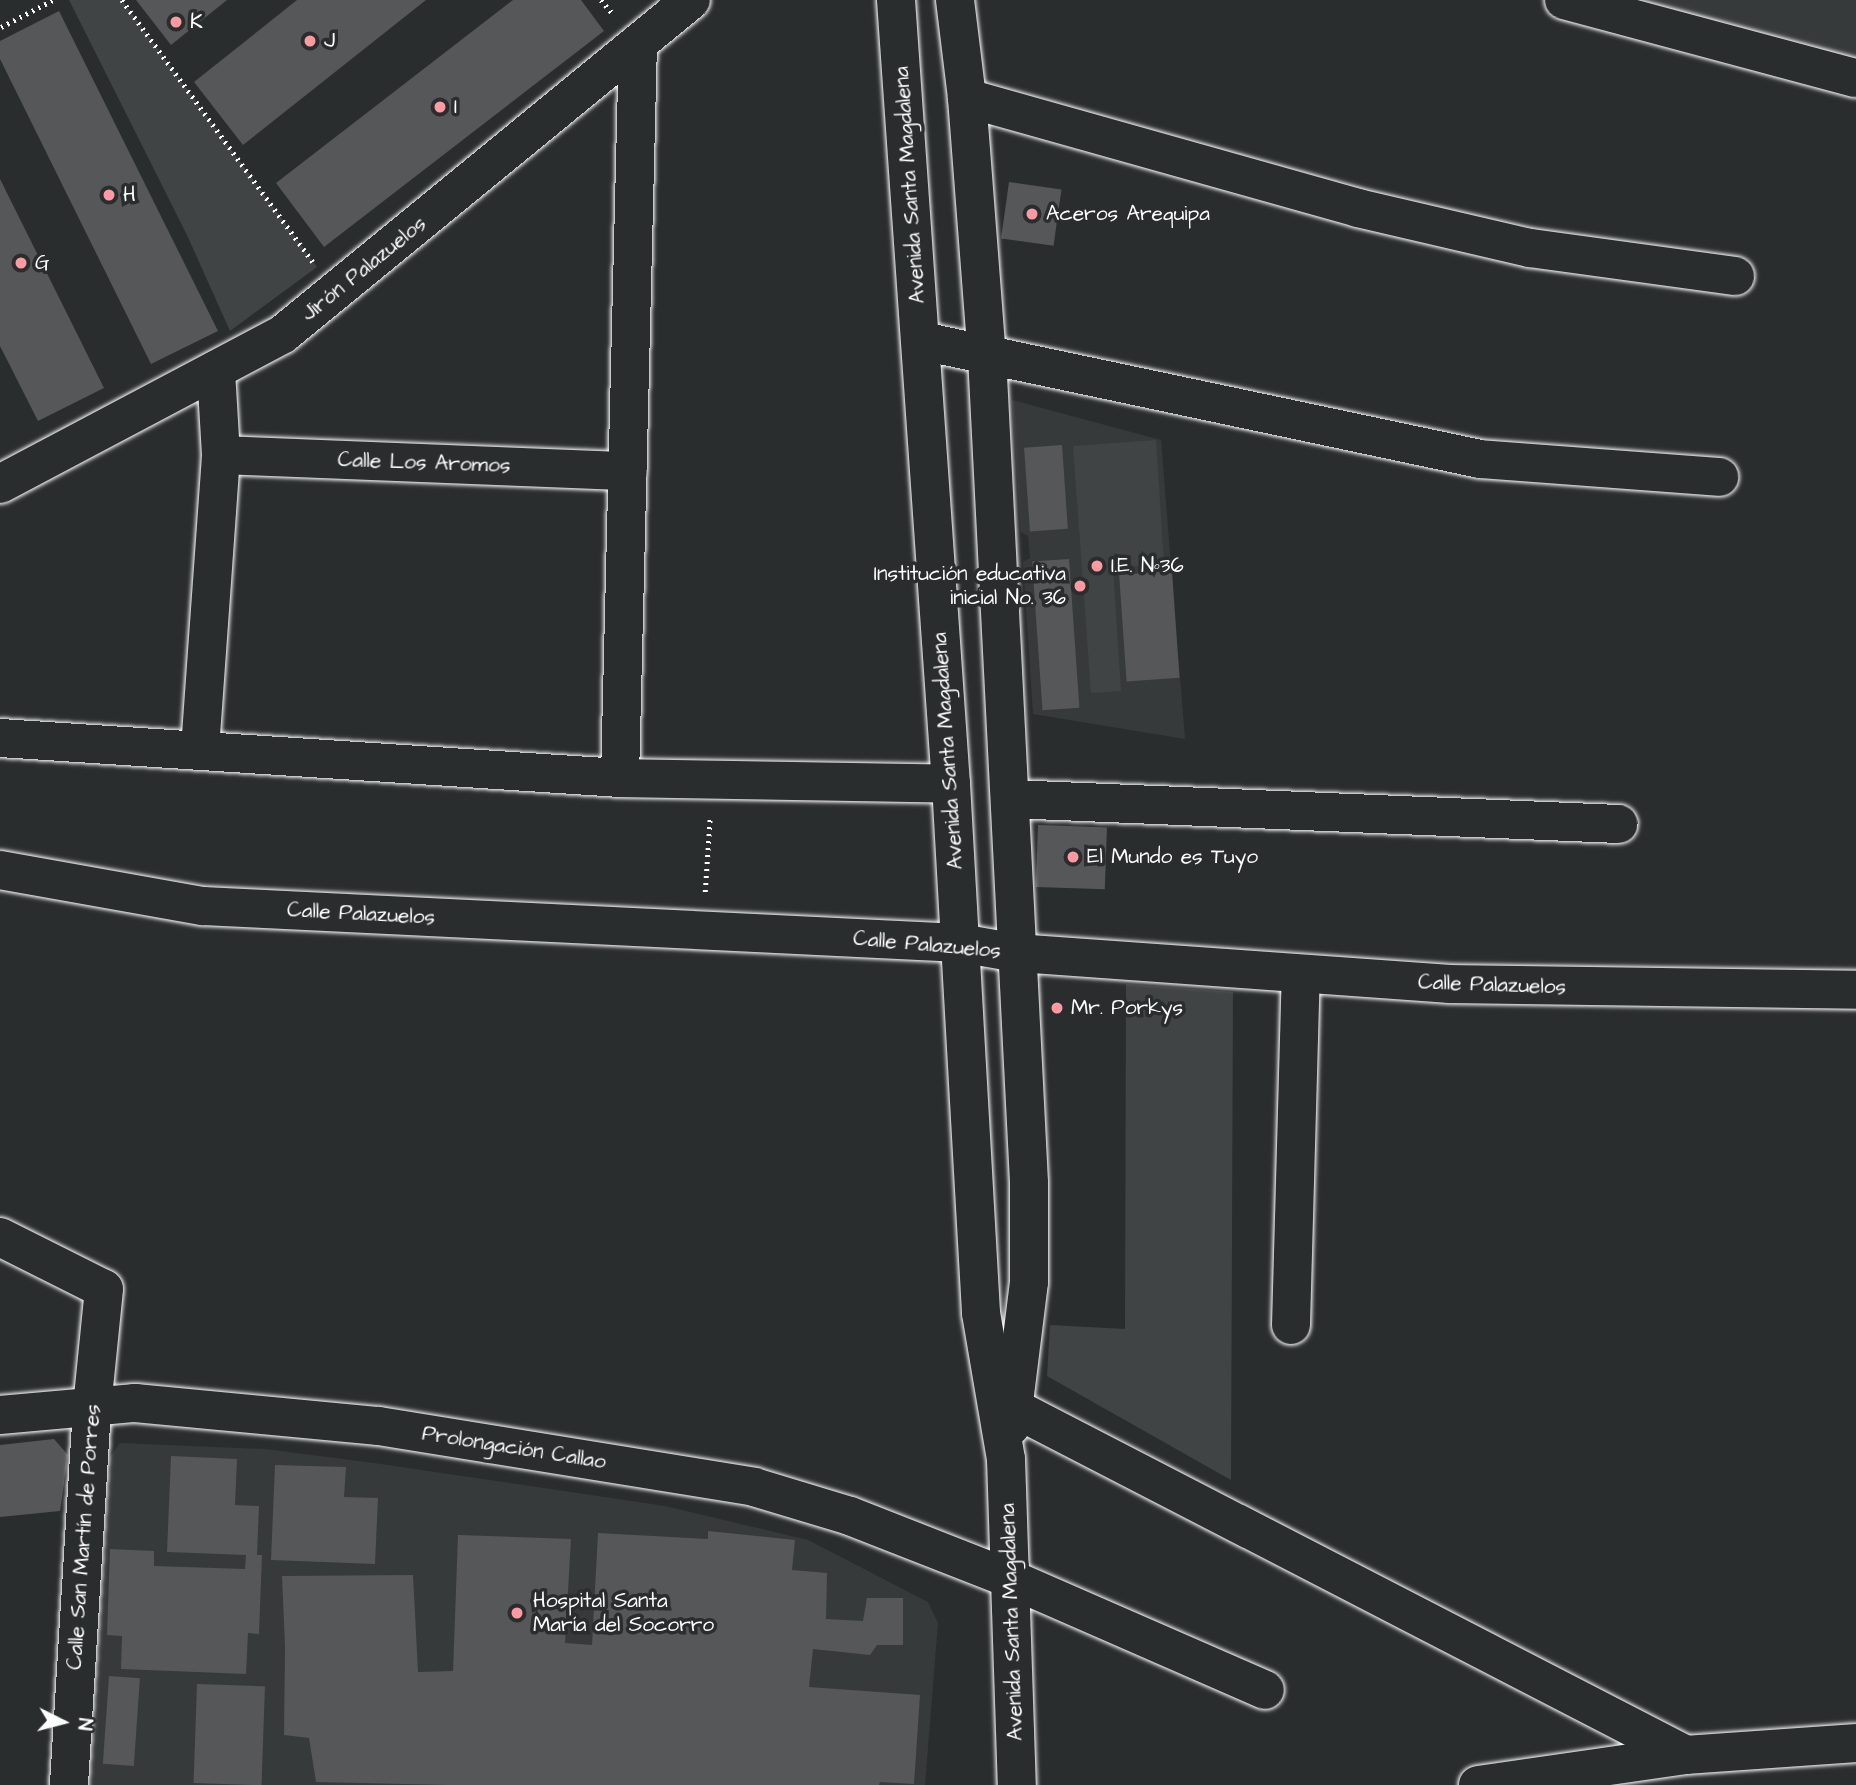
<!DOCTYPE html>
<meta charset="utf-8">
<style>
body{margin:0}
#map{position:relative;width:1856px;height:1785px;overflow:hidden;background:#2a2d2e;font-family:"Architects Daughter",sans-serif}
div>[style]{position:absolute}
[style*='--x']{left:calc(var(--x)*1px);top:calc(var(--y)*1px);width:calc(var(--w)*1px);rotate:calc(var(--a)*1deg)}
.built>*{inset:0;background:#373a3b}
.green>*{inset:0;background:#414445}
.building>*{inset:0;background:#555758;transform-origin:0 0}
.path>*{height:4.5px;margin-top:-2.25px;transform-origin:0;background:repeating-linear-gradient(90deg,#fff 0 2px,transparent 0 7px)}
.roads{filter:drop-shadow(0 0 2px #fff) drop-shadow(0 0 2px #fff)}
.minor>*{height:38px;margin:-19px;padding:0 19px;transform-origin:19px;border-radius:19px;background:#2a2d2e}
.major>*{height:38px;margin:-19px;padding:0 19px;transform-origin:19px;border-radius:19px;background:#2a2d2e}
.dots>*{width:19px;height:19px;translate:-50% -50%;box-sizing:border-box;border:4px solid #2a2d2e;border-radius:50%}
span{translate:-50% -50%;white-space:nowrap;text-align:center;line-height:1.15;-webkit-text-stroke:7px #2a2d2e;paint-order:stroke}
.poi-label{font-size:21px;color:#fff}
.left{translate:0 -50%;text-align:left}
.right{translate:-100% -50%;text-align:right}
.street-label{font-size:21px;color:#fff}
.north{position:absolute;left:28px;top:1687px;width:70px;height:70px;-webkit-text-stroke:5px #2a2d2e;paint-order:stroke;rotate:96deg;font-size:19px;font-weight:700;line-height:28px;text-align:center;color:#fff}
.north::after{content:'';display:block;margin:auto;width:24px;height:32px;background:#fff;clip-path:polygon(50% 0,100% 100%,50% 72%,0 100%)}
</style>
<div id="map">
<div class="built">
<div style="clip-path:polygon(1617px 0,1856px 0,1856px 62px)"></div>
<div style="clip-path:polygon(1012px 400px,1161px 440px,1185px 739px,1033px 714px,1023px 562px,1030px 558px,1028px 536px,1021px 532px)"></div>
<div style="clip-path:polygon(120px 1443px,265px 1449px,374px 1463px,665px 1506px,808px 1540px,928px 1602px,938px 1623px,925px 1785px,90px 1785px,110px 1457px)"></div>
</div>
<div class="green">
<div style="clip-path:polygon(69px 0,122px 0,317px 267px,230px 331px,187px 235px)"></div>
<div style="clip-path:polygon(1156px 440px,1164px 564px,1113px 568px,1121px 691px,1091px 693px,1073px 446px)"></div>
<div style="clip-path:polygon(1126px 984px,1233px 992px,1231px 1480px,1047px 1376px,1050px 1325px,1125px 1329px)"></div>
</div>
<div class="building">
<div style="clip-path:polygon(136px 0,227px 0,171px 45px)"></div>
<div style="clip-path:polygon(297px 0,426px 0,243px 145px,194px 82px)"></div>
<div style="clip-path:polygon(513px 0,581px 0,604px 31px,324px 247px,276px 183px)"></div>
<div style="clip-path:polygon(59px 11px,218px 331px,151px 364px,0 59px,0 41px)"></div>
<div style="clip-path:polygon(0 179px,104px 388px,38px 421px,0 346px)"></div>
<div style="left:1009px;top:182px;width:53px;height:57px;rotate:8deg"></div>
<div style="left:1062px;top:445px;width:84px;height:38px;rotate:86deg"></div>
<div style="left:1069px;top:559px;width:149px;height:37px;rotate:86deg"></div>
<div style="left:1172px;top:571px;width:107px;height:53px;rotate:86deg"></div>
<div style="left:1038px;top:825px;width:69px;height:62px;rotate:2deg"></div>
<div style="clip-path:polygon(54px 1439px,68px 1455px,60px 1511px,0 1517px,0 1445px)"></div>
<div style="clip-path:polygon(171px 1456px,237px 1459px,235px 1505px,259px 1506px,257px 1555px,262px 1555px,259px 1634px,248px 1633px,246px 1674px,121px 1669px,122px 1636px,107px 1635px,110px 1549px,154px 1551px,154px 1566px,245px 1569px,246px 1555px,167px 1552px)"></div>
<div style="clip-path:polygon(275px 1465px,346px 1467px,344px 1497px,378px 1498px,375px 1564px,271px 1560px)"></div>
<div style="clip-path:polygon(708px 1531px,795px 1540px,792px 1570px,827px 1573px,826px 1619px,863px 1621px,867px 1598px,903px 1598px,903px 1645px,877px 1645px,870px 1655px,813px 1649px,809px 1687px,920px 1695px,914px 1784px,880px 1782px,879px 1785px,448px 1785px,316px 1782px,309px 1738px,284px 1735px,285px 1647px,282px 1576px,413px 1575px,418px 1672px,453px 1671px,458px 1535px,571px 1539px,565px 1643px,592px 1645px,598px 1533px,708px 1539px)"></div>
<div style="left:109px;top:1676px;width:31px;height:88px;rotate:4deg"></div>
<div style="left:197px;top:1684px;width:68px;height:99px;rotate:2deg"></div>
</div>
<div class="path">
<div style="--x:122;--y:0;--w:324;--a:53.9"></div>
<div style="--x:601;--y:0;--w:20;--a:49"></div>
<div style="--x:1;--y:27;--w:59;--a:-27.4"></div>
<div style="--x:705;--y:892;--w:75;--a:-86.2"></div>
</div>
<div class="roads">
<div class="minor">
<div style="--x:1564;--y:0;--w:302;--a:15"></div>
<div style="--x:967;--y:98;--w:406;--a:15.7"></div>
<div style="--x:1358;--y:208;--w:177;--a:13.1"></div>
<div style="--x:1530;--y:248;--w:207;--a:7.8"></div>
<div style="--x:922;--y:341;--w:570;--a:11.94"></div>
<div style="--x:1480;--y:459;--w:240;--a:4.3"></div>
<div style="--x:221;--y:455;--w:407;--a:2.3"></div>
<div style="--x:0;--y:484;--w:320;--a:-27.9"></div>
<div style="--x:283;--y:334;--w:527;--a:-39.3"></div>
<div style="--x:0;--y:738;--w:621;--a:3.69"></div>
<div style="--x:620;--y:778;--w:331;--a:1"></div>
<div style="--x:200;--y:749;--w:295;--a:-85.9"></div>
<div style="--x:221;--y:455;--w:85;--a:-93.4"></div>
<div style="--x:620;--y:778;--w:734;--a:-88.6"></div>
<div style="--x:1010;--y:799;--w:609;--a:2.35"></div>
<div style="--x:0;--y:870;--w:206;--a:10.1"></div>
<div style="--x:203;--y:906;--w:758;--a:2.8"></div>
<div style="--x:960;--y:943;--w:58;--a:10"></div>
<div style="--x:1017;--y:953;--w:433;--a:4.1"></div>
<div style="--x:1449;--y:984;--w:407;--a:0.8"></div>
<div style="--x:0;--y:1237;--w:116;--a:26.6"></div>
<div style="--x:104;--y:1289;--w:120;--a:95.8"></div>
<div style="--x:92;--y:1408;--w:378;--a:93.5"></div>
<div style="--x:1291;--y:1325;--w:350;--a:-88.4"></div>
<div style="--x:1014;--y:1408;--w:756;--a:27.31"></div>
<div style="--x:0;--y:1415;--w:136;--a:-5.1"></div>
<div style="--x:135;--y:1403;--w:245;--a:5.4"></div>
<div style="--x:379;--y:1426;--w:380;--a:9.2"></div>
<div style="--x:754;--y:1487;--w:100;--a:16.8"></div>
<div style="--x:850;--y:1516;--w:173;--a:21.4"></div>
<div style="--x:1011;--y:1579;--w:277;--a:23.6"></div>
</div>
<div class="major">
<div style="--x:896;--y:0;--w:786;--a:85.99"></div>
<div style="--x:951;--y:784;--w:530;--a:86.75"></div>
<div style="--x:981;--y:1313;--w:148;--a:80.3"></div>
<div style="--x:1006;--y:1459;--w:326;--a:88.1"></div>
<div style="--x:955;--y:0;--w:99;--a:83"></div>
<div style="--x:967;--y:98;--w:259;--a:85.6"></div>
<div style="--x:987;--y:356;--w:828;--a:87.09"></div>
<div style="--x:1029;--y:1183;--w:99;--a:90"></div>
<div style="--x:1029;--y:1282;--w:145;--a:97.1"></div>
<div style="--x:1478;--y:1785;--w:210;--a:-8.2"></div>
<div style="--x:1686;--y:1755;--w:170;--a:-4"></div>
</div>
</div>
<div class="dots">
<div style="left:176px;top:22px;background:#ff9aa2"></div>
<div style="left:310px;top:41px;background:#ff9aa2"></div>
<div style="left:440px;top:107px;background:#ff9aa2"></div>
<div style="left:109px;top:195px;background:#ff9aa2"></div>
<div style="left:1032px;top:214px;background:#ff9aa2"></div>
<div style="left:21px;top:263px;background:#ff9aa2"></div>
<div style="left:1097px;top:566px;background:#ff9aa2"></div>
<div style="left:1080px;top:586px;background:#ff9aa2"></div>
<div style="left:1073px;top:857px;background:#ff9aa2"></div>
<div style="left:1057px;top:1008px;background:#ff9aa2"></div>
<div style="left:517px;top:1613px;background:#ff9aa2"></div>
</div>
<div class="poi-label">
<span class="left" style="left:190px;top:22px">K</span>
<span class="left" style="left:324px;top:41px">J</span>
<span class="left" style="left:454px;top:107px">I</span>
<span class="left" style="left:123px;top:195px">H</span>
<span class="left" style="left:1046px;top:214px">Aceros Arequipa</span>
<span class="left" style="left:35px;top:263px">G</span>
<span class="left" style="left:1111px;top:566px">I.E. Nº36</span>
<span class="right" style="left:1066px;top:586px">Institución educativa<br>inicial No. 36</span>
<span class="left" style="left:1087px;top:857px">El Mundo es Tuyo</span>
<span class="left" style="left:1071px;top:1008px">Mr. Porkys</span>
<span class="left" style="left:533px;top:1613px">Hospital Santa<br>María del Socorro</span>
</div>
<div class="street-label">
<span style="left:910px;top:185px;rotate:-94deg">Avenida Santa Magdalena</span>
<span style="left:364px;top:269px;rotate:-39deg">Jirón Palazuelos</span>
<span style="left:424px;top:463px;rotate:2deg">Calle Los Aromos</span>
<span style="left:948px;top:751px;rotate:-94deg">Avenida Santa Magdalena</span>
<span style="left:361px;top:914px;rotate:3deg">Calle Palazuelos</span>
<span style="left:927px;top:945px;rotate:5deg">Calle Palazuelos</span>
<span style="left:1492px;top:985px;rotate:2deg">Calle Palazuelos</span>
<span style="left:514px;top:1448px;rotate:9deg">Prolongación Callao</span>
<span style="left:84px;top:1537px;rotate:-86deg">Calle San Martín de Porres</span>
<span style="left:1012px;top:1622px;rotate:-92deg">Avenida Santa Magdalena</span>
</div>
<div class="north">N</div>
</div>
